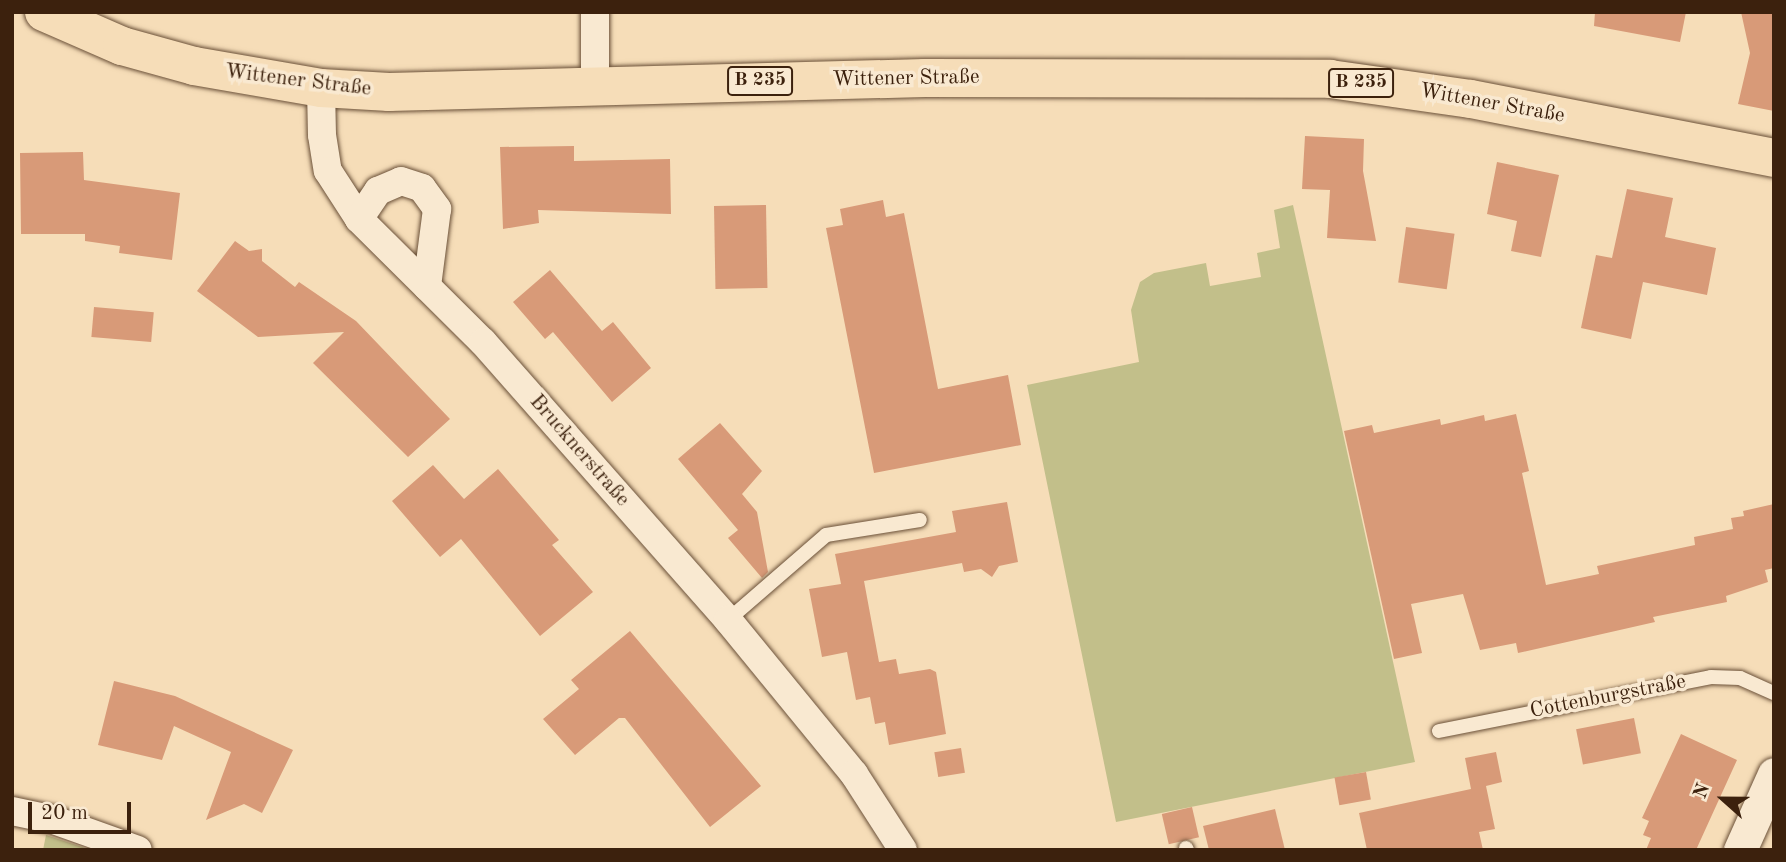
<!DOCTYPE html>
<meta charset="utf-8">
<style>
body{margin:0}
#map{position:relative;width:1786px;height:862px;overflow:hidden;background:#f6ddb8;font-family:"Old Standard TT",serif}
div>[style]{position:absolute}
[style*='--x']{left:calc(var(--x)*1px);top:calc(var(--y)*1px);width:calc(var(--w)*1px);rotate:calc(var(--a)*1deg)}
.green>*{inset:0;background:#c2bf8a}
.building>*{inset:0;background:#d89a78;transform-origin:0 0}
.roads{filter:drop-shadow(0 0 2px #6a5038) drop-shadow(0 0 2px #6a5038)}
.service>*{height:14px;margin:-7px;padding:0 7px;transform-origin:7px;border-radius:7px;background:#f9e9d1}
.minor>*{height:28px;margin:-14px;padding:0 14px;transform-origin:14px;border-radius:14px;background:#f9e9d1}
.tertiary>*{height:33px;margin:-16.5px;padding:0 16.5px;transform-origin:16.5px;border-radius:16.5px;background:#f9e9d1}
.primary>*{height:38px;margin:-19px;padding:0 19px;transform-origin:19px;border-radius:19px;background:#f6ddb8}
span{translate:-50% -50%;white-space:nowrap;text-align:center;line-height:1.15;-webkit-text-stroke:7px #f9e9d1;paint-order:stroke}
.shield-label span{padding:2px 5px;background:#f9e9d1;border:2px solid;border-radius:5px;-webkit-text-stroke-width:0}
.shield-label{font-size:19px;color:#3c210d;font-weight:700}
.street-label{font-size:21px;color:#3c210d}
.frame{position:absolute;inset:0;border:14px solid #3c210d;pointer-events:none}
.north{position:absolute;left:1688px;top:764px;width:70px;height:70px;-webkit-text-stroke:5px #f9e9d1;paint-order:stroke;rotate:291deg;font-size:19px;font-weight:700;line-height:28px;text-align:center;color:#3c210d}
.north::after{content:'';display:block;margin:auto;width:24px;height:32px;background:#3c210d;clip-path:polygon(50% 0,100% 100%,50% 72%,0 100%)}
.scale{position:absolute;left:28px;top:802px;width:103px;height:32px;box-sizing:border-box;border:4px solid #3c210d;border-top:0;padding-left:9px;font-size:21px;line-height:24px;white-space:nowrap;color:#3c210d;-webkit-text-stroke:5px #f9e9d1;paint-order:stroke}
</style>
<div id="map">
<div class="green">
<div style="clip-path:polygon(1293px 205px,1415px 762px,1116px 822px,1027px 385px,1139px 362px,1131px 310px,1140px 282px,1154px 273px,1206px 263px,1210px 286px,1261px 277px,1257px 253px,1280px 248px,1274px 210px)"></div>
<div style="clip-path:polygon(46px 835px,91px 850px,43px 850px)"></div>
</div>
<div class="building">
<div style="clip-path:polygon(1595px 12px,1686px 12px,1680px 42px,1594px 26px)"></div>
<div style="clip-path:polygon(1741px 12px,1774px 12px,1774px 111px,1738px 104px,1750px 53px)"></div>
<div style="clip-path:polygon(1305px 136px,1364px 139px,1363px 171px,1376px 241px,1327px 238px,1330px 190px,1302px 189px)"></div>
<div style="clip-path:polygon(574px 146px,574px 161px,670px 159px,671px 214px,538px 210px,539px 223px,503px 229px,500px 147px)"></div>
<div style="clip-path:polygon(83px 152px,84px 180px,180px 193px,172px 260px,119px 253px,120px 246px,85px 241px,85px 234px,21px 234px,20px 153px)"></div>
<div style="clip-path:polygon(1497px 162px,1559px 175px,1541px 257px,1511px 251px,1517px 221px,1487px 214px)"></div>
<div style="clip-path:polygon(1627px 189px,1673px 198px,1665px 237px,1716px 248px,1707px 295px,1643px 282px,1631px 339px,1581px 328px,1596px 255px,1612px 258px)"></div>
<div style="clip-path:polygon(883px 200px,886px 217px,904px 213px,938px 389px,1008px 375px,1021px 445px,874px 473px,826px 228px,843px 225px,840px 209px)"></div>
<div style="left:766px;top:205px;width:83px;height:52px;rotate:89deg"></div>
<div style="left:1406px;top:227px;width:49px;height:56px;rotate:8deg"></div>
<div style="clip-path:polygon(235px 241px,249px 251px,262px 249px,262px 261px,295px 287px,299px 282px,356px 321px,450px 419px,408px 457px,313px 363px,344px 332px,258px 337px,197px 291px)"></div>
<div style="clip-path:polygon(550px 270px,602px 331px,613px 322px,651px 368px,612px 402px,553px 332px,545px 339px,513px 302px)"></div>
<div style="left:94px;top:307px;width:60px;height:30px;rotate:5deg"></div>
<div style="clip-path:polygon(1516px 414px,1529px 471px,1522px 473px,1546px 585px,1599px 574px,1597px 566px,1695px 545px,1694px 537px,1733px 529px,1731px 518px,1744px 516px,1743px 511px,1774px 504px,1774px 568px,1765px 570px,1768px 582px,1726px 596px,1727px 602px,1653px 617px,1655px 622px,1518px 653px,1516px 643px,1480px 650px,1463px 594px,1411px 604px,1422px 653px,1394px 659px,1344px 431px,1372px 425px,1374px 433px,1440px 419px,1441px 425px,1484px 415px,1485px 421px)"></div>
<div style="clip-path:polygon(720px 423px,762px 471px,742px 494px,757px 512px,768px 572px,762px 578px,728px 538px,738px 530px,678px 459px)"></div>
<div style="clip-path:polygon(433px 465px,464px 499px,498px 469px,559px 540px,552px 545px,593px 592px,540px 636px,461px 539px,440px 557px,392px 501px)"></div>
<div style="clip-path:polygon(1007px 502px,1018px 562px,999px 566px,992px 577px,981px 569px,964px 572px,962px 563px,864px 581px,879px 662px,896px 659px,899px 674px,930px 669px,936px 672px,946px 734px,889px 745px,885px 722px,875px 724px,870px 697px,856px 700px,847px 652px,822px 657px,809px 589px,841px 584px,835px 554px,956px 532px,952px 511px)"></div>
<div style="clip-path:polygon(630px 631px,761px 786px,710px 827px,625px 718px,619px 718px,575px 755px,543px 719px,579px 689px,571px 680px)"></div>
<div style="clip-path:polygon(114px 681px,175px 696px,293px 750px,262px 813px,244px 804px,206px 820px,231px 752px,174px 726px,162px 760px,98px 745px)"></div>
<div style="left:1634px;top:718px;width:36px;height:59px;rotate:79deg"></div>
<div style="clip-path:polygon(1681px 734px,1737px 760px,1696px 850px,1646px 850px,1651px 838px,1643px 835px,1649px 821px,1642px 818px)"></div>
<div style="left:961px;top:748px;width:25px;height:27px;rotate:81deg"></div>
<div style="clip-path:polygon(1496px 752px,1502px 782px,1486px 786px,1495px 829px,1479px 832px,1483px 850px,1367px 850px,1359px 813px,1471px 789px,1465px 758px)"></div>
<div style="left:1366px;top:772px;width:28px;height:32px;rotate:80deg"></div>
<div style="left:1192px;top:807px;width:31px;height:31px;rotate:77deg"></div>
<div style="clip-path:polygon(1275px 809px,1285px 850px,1209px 850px,1203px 826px)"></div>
</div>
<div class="roads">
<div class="service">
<div style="--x:728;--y:620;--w:130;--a:-40.9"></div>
<div style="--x:826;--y:535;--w:95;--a:-9.1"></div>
<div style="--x:1439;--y:731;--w:277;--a:-11.2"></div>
<div style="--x:1711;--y:677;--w:29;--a:2"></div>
<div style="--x:1740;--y:678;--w:37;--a:24"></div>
<div style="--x:1186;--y:848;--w:2;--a:63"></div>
</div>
<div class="minor">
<div style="--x:595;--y:12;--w:72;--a:90"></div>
<div style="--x:321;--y:88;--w:47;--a:88.8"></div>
<div style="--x:322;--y:135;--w:36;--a:81"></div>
<div style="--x:328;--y:171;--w:57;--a:57.1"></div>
<div style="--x:359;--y:219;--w:175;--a:44.8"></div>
<div style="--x:483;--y:342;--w:371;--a:48.6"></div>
<div style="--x:728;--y:620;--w:199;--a:50.7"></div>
<div style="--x:854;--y:774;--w:90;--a:57.2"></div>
<div style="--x:359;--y:219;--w:34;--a:-56"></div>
<div style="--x:378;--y:191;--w:25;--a:-23"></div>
<div style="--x:401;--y:181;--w:22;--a:18"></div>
<div style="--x:422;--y:188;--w:26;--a:54"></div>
<div style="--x:437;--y:209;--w:78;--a:97.4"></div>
<div style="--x:12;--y:811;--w:40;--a:12"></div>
<div style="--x:51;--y:819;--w:92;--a:19.6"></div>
</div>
<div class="tertiary">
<div style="--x:1740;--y:850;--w:83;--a:-65.9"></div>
</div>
<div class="primary">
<div style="--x:44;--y:12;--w:85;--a:23.6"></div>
<div style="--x:122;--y:46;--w:75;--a:15.5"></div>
<div style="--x:194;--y:66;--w:129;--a:9.8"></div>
<div style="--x:321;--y:88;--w:68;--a:3.4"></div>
<div style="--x:389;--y:92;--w:536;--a:-1.5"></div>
<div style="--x:925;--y:78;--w:405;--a:0.1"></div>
<div style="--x:1330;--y:79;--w:142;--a:8.1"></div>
<div style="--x:1471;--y:99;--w:309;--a:11"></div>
</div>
</div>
<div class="shield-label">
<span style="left:760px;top:81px">B 235</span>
<span style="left:1361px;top:83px">B 235</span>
</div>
<div class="street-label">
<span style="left:906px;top:79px;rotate:-1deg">Wittener Straße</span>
<span style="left:298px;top:81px;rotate:7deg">Wittener Straße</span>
<span style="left:1492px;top:104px;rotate:10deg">Wittener Straße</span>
<span style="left:579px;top:451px;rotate:49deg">Brucknerstraße</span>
<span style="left:1608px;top:697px;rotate:-11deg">Cottenburgstraße</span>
</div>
<div class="frame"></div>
<div class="north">N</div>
<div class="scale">20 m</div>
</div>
